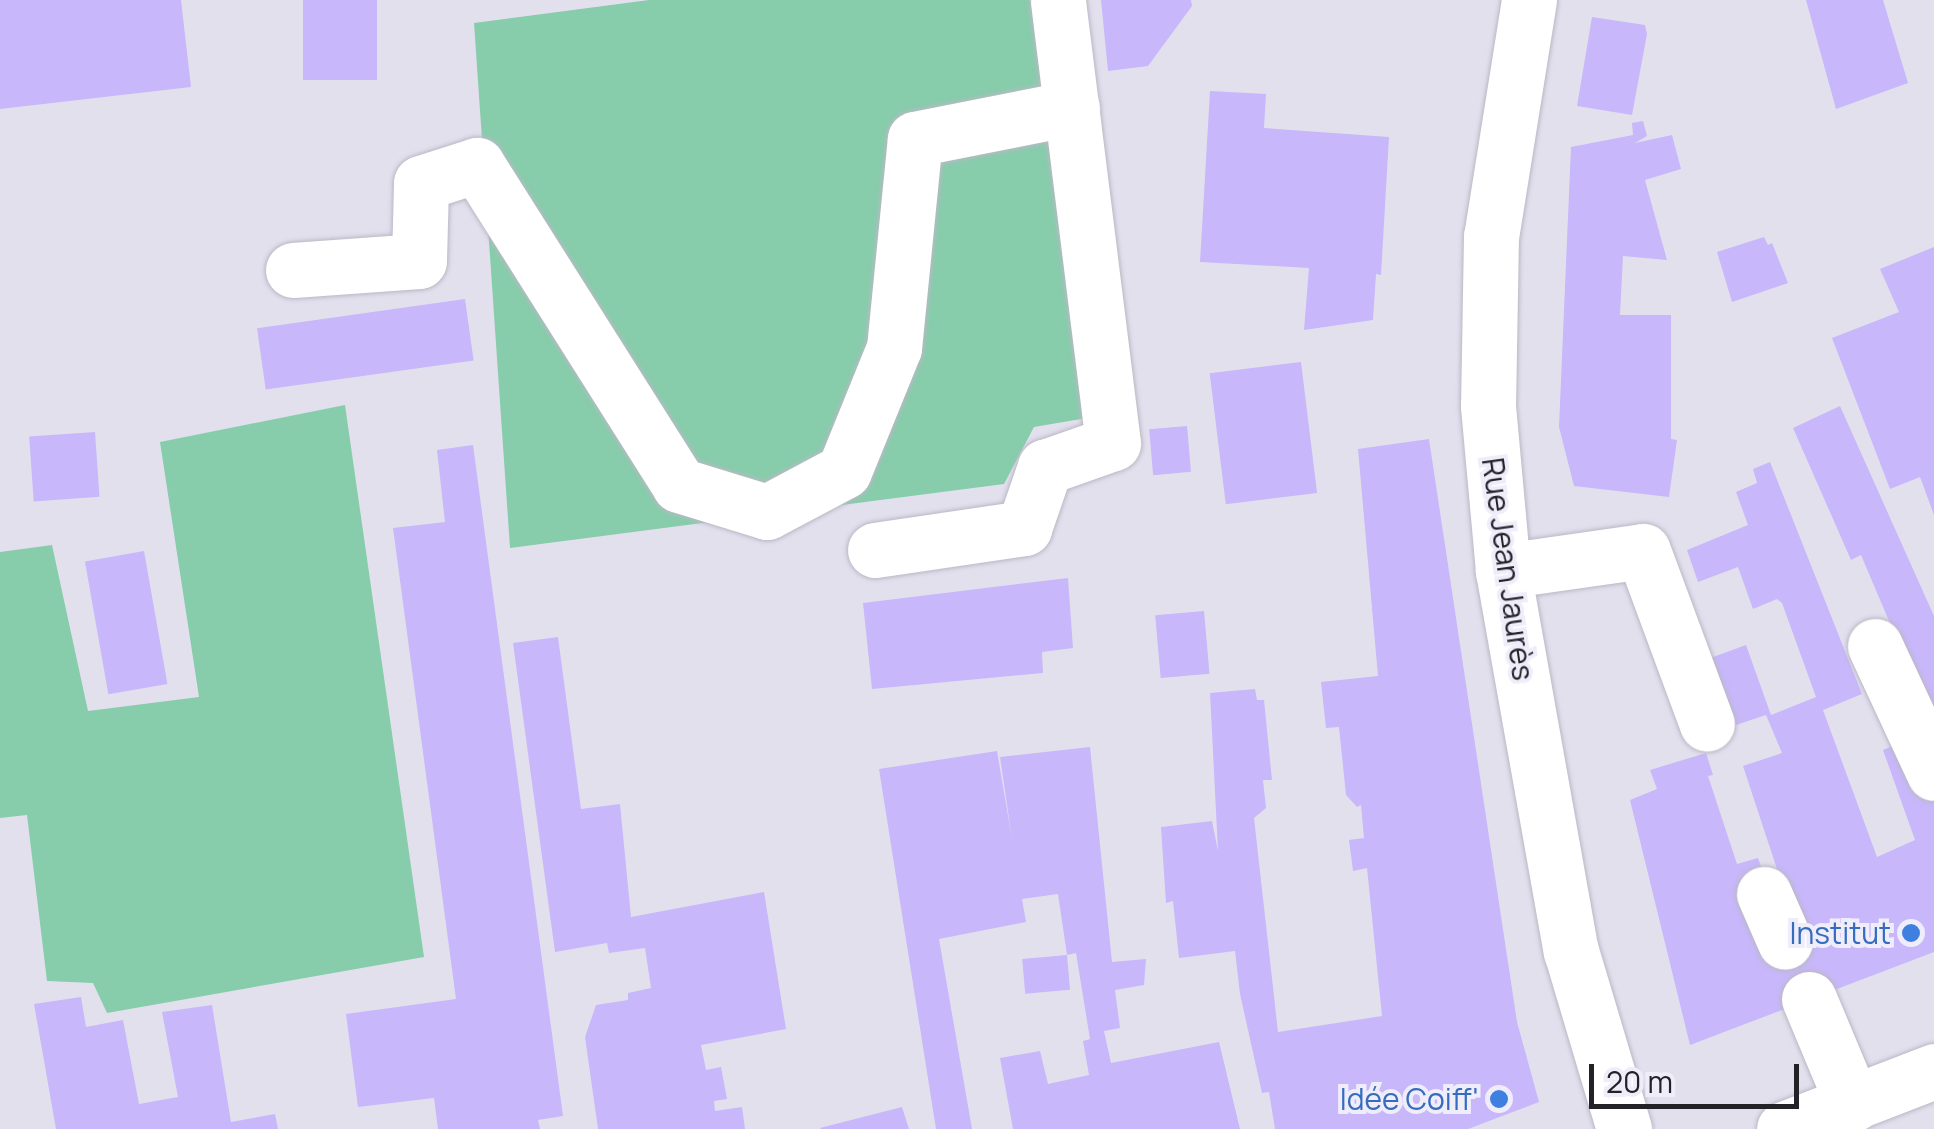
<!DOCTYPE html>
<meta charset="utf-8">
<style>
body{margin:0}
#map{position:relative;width:1934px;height:1129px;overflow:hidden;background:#e3e0ee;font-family:Manrope,sans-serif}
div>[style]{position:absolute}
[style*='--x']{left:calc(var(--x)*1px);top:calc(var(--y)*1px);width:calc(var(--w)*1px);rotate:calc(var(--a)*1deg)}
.green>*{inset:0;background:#87cdab}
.building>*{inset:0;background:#c8b7fa;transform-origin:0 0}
.roads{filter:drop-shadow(0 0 2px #bab8c5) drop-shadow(0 0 2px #bab8c5)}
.minor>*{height:55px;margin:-27.5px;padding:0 27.5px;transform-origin:27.5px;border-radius:27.5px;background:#fff}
.major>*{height:55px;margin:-27.5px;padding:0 27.5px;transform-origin:27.5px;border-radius:27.5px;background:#fff}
.dots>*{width:28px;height:28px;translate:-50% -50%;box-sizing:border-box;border:5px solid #f0edfb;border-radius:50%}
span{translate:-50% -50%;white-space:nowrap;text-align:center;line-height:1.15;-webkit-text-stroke:8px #f0edfb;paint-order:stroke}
.street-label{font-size:30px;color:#232227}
.shop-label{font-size:30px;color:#366cbe}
.right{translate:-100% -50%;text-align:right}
.scale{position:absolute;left:1589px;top:1064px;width:210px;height:45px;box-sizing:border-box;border:5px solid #232227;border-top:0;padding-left:12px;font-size:30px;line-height:35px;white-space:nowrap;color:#232227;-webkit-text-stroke:8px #f0edfb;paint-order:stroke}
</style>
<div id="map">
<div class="green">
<div style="clip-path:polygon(649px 0,1031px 0,1087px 418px,1034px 427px,1004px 484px,510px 548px,474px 23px)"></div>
<div style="clip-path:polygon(345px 405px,424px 957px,107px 1013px,93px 983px,47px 981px,27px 815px,0 818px,0 552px,52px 545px,88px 711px,199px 697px,160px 442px)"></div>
</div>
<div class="building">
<div style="clip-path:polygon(0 0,181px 0,191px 87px,0 109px)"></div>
<div style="left:303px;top:0;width:74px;height:80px"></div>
<div style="clip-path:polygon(1101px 0,1191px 0,1192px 6px,1148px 66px,1108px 71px)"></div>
<div style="clip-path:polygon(1806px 0,1883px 0,1908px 83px,1836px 109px)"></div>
<div style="clip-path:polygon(1592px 17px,1645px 25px,1647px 34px,1632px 115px,1577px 106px)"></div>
<div style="clip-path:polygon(1210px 91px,1266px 94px,1264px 128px,1389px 137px,1381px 275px,1376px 274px,1373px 320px,1304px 330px,1309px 268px,1200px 262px)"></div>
<div style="clip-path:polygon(1643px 121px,1647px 136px,1635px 143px,1672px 135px,1681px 169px,1645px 180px,1667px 260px,1623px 256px,1620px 315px,1671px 315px,1671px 439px,1677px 440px,1669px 497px,1574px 486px,1559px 427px,1571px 147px,1633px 135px,1632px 123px)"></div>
<div style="clip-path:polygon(1764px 237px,1768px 245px,1772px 243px,1788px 283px,1732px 302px,1717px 252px)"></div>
<div style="clip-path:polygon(1934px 247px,1934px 515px,1920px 477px,1890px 489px,1832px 338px,1899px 312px,1880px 269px)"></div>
<div style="left:465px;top:299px;width:62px;height:210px;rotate:82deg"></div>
<div style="left:1301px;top:362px;width:132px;height:92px;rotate:83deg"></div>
<div style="clip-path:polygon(1840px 406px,1934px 616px,1934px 727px,1861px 555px,1851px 560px,1793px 428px)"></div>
<div style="left:1187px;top:426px;width:46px;height:38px;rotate:85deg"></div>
<div style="left:95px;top:432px;width:65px;height:66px;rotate:86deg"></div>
<div style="clip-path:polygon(1429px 439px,1517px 1022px,1539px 1102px,1468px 1129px,1275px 1129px,1269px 1092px,1262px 1093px,1240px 994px,1235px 951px,1179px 958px,1173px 901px,1166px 903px,1161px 827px,1212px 821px,1218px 851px,1210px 693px,1255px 689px,1257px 700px,1264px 700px,1272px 780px,1263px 780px,1266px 808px,1254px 818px,1278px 1032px,1382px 1016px,1367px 868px,1353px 871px,1349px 840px,1364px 838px,1361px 805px,1357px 807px,1346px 795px,1339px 727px,1326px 728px,1321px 682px,1378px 676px,1358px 449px)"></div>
<div style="clip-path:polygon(473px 445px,563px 1116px,538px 1120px,540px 1129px,438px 1129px,434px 1098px,358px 1107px,346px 1014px,456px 999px,393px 528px,445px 522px,437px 450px)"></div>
<div style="clip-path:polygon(1770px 462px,1862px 694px,1823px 710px,1877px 857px,1915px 840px,1883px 750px,1910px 739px,1934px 793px,1934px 952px,1690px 1045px,1630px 800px,1657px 789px,1650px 770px,1706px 753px,1713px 775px,1708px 776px,1737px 864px,1758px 858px,1765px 878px,1799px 936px,1743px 766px,1782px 753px,1766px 715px,1730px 727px,1705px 660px,1746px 645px,1771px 715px,1816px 697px,1782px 603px,1777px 599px,1753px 609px,1738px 567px,1698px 582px,1687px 550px,1748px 525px,1736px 492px,1757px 483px,1753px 469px)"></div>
<div style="left:144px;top:551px;width:135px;height:60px;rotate:80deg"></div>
<div style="clip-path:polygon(1068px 578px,1073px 648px,1042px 652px,1043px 673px,872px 689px,863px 603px)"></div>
<div style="left:1204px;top:611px;width:63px;height:49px;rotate:85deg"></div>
<div style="clip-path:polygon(558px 637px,581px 809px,620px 804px,631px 917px,764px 892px,786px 1029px,701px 1045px,706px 1070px,721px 1067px,727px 1099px,714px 1101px,715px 1111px,742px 1107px,745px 1129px,598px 1129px,585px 1037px,596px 1005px,628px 1000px,628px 993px,651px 988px,645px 948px,609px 953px,607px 943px,555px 952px,513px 643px)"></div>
<div style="clip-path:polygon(1090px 747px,1112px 962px,1146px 959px,1144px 985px,1115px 990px,1120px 1028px,1104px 1031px,1111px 1063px,1219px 1042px,1240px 1129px,1013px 1129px,1000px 1058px,1040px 1051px,1048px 1084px,1089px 1075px,1083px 1041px,1090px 1039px,1076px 953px,1067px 955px,1058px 894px,1022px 899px,1026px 922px,939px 939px,972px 1129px,936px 1129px,879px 769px,997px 751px,1012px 839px,1000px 757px)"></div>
<div style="left:1067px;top:955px;width:35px;height:45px;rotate:85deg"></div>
<div style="clip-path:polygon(81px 997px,86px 1027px,123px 1020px,139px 1104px,178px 1097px,162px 1012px,212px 1005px,231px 1122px,275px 1114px,278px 1129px,56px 1129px,34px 1004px)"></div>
<div style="clip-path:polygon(902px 1107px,909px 1129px,821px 1129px,820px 1128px)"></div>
</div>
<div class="roads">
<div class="minor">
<div style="--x:293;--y:270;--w:126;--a:-4.1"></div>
<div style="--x:419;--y:261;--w:78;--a:-88.5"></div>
<div style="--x:421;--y:183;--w:59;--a:-17.8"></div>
<div style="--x:477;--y:165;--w:378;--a:57.7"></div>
<div style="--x:679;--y:485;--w:92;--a:17.1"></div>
<div style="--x:767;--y:512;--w:87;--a:-28"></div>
<div style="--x:844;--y:471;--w:133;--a:-67.9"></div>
<div style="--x:894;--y:348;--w:210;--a:-84.3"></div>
<div style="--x:915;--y:139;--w:160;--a:-11.2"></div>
<div style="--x:875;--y:550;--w:151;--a:-8.4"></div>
<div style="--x:1024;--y:528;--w:65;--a:-71"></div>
<div style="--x:1045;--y:467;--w:72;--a:-19.4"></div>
<div style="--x:1113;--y:443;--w:446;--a:-97.1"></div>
<div style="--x:1503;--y:571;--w:141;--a:-8.1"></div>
<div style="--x:1643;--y:551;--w:184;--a:69.7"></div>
<div style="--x:1875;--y:646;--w:140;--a:65.1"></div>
<div style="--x:1764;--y:894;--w:52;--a:66.4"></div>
<div style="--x:1809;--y:999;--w:114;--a:67.3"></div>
</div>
<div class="major">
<div style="--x:1529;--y:0;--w:239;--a:99.1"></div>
<div style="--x:1491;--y:236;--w:170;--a:91"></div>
<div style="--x:1488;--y:406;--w:166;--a:84.8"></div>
<div style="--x:1503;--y:571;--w:386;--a:79.9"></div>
<div style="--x:1571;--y:951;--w:186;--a:73.4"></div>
<div style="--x:1784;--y:1129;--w:161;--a:-21.1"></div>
</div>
</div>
<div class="dots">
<div style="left:1911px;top:933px;background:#3f7fe0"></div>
<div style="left:1499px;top:1099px;background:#3f7fe0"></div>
</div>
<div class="street-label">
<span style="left:1508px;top:569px;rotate:82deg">Rue Jean Jaurès</span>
</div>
<div class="shop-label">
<span class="right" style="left:1891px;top:933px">Institut</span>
<span class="right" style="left:1479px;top:1099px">Idée Coiff'</span>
</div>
<div class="scale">20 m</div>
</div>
